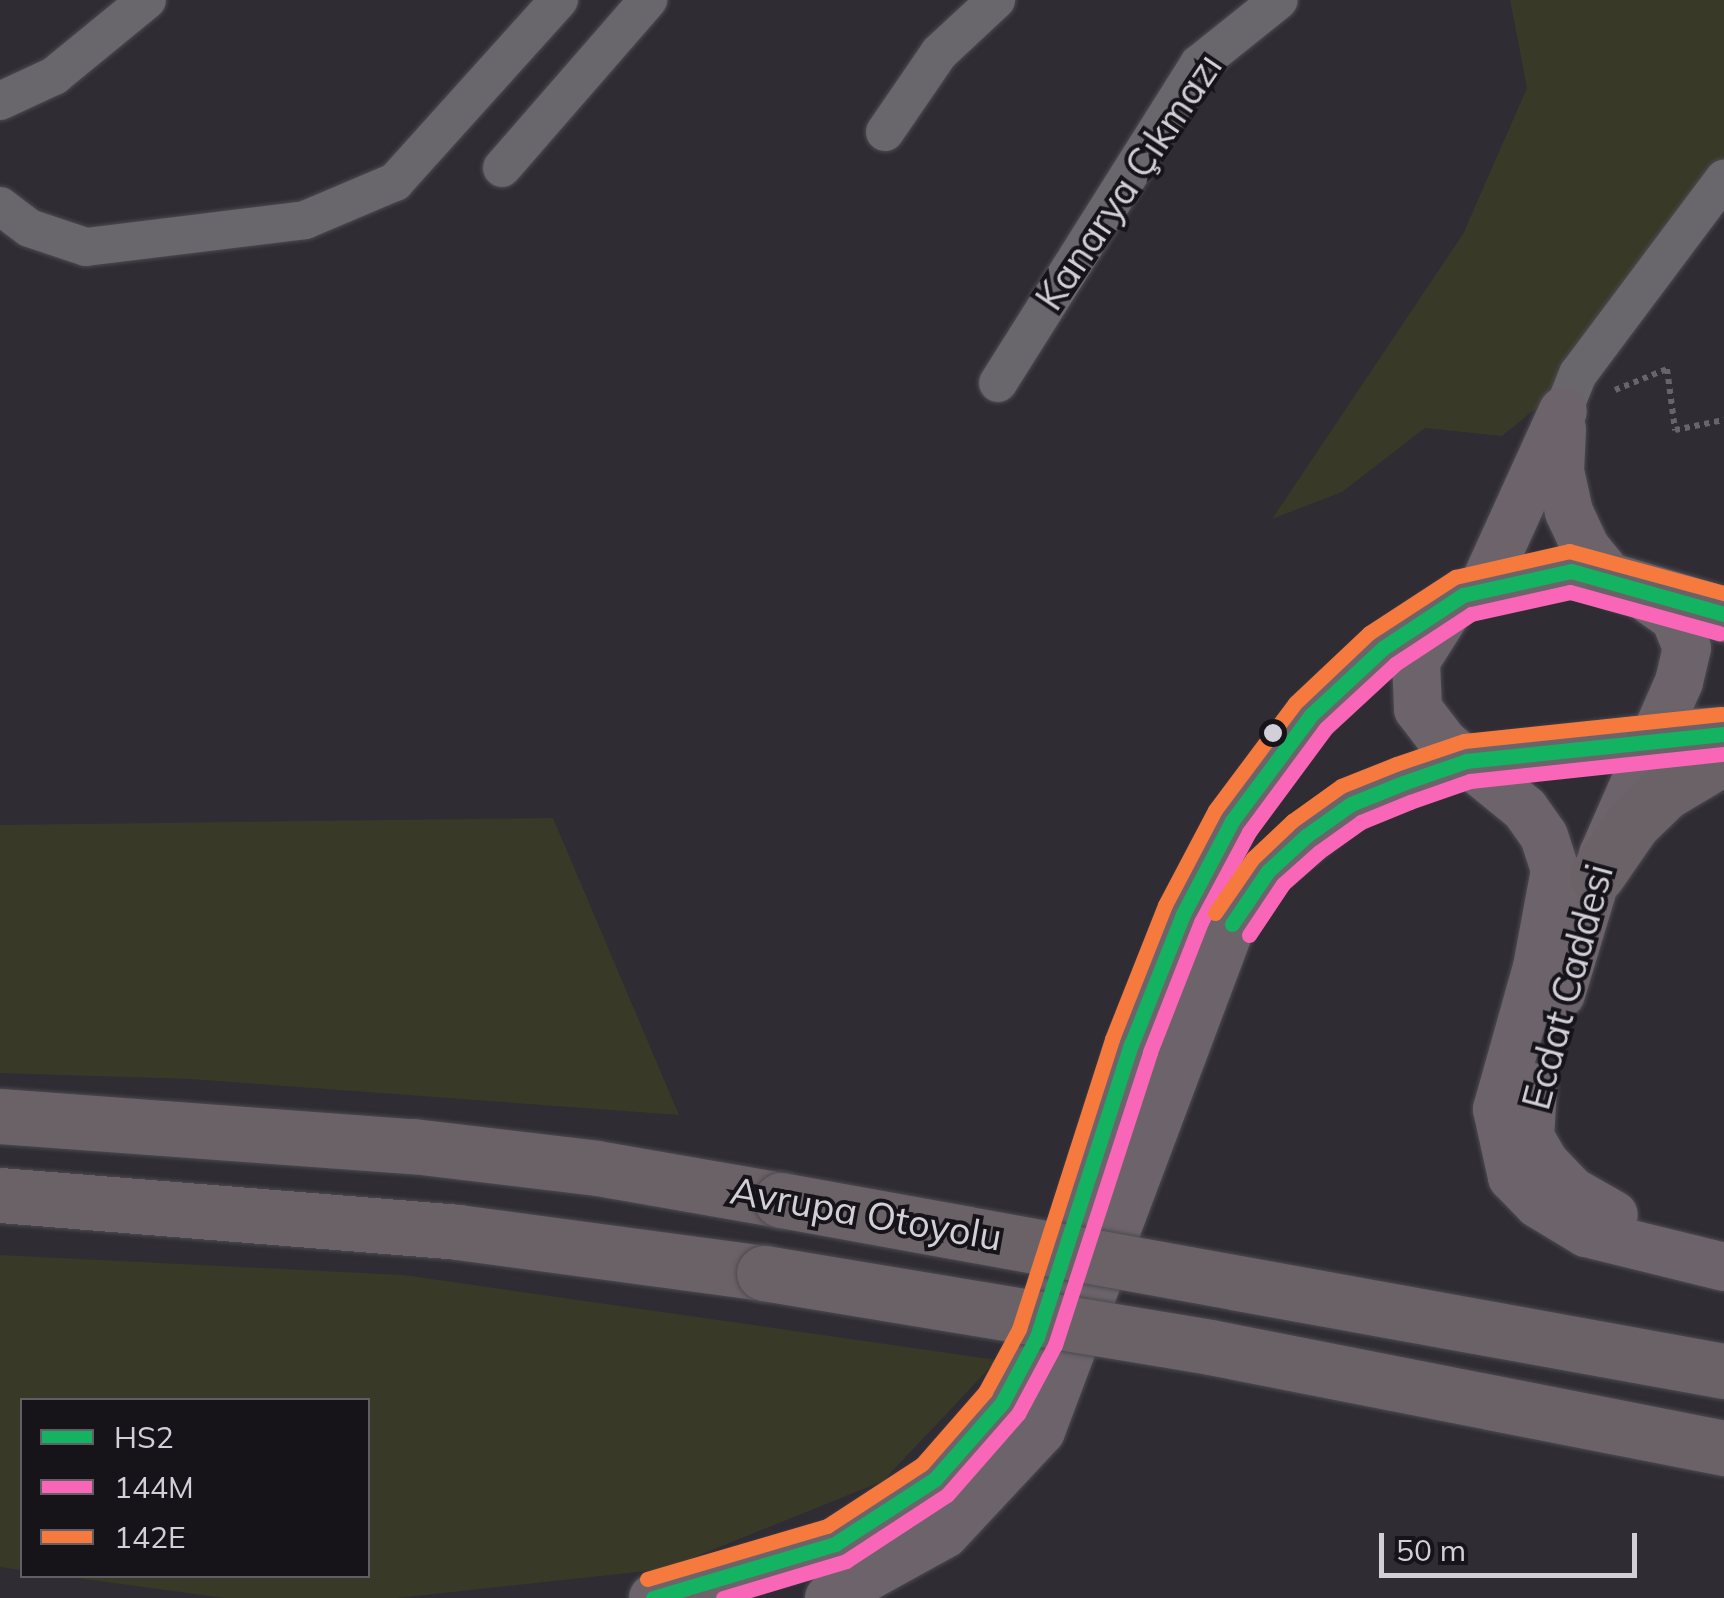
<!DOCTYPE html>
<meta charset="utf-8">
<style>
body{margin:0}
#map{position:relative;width:1724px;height:1598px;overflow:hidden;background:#2f2c33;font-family:Mulish,sans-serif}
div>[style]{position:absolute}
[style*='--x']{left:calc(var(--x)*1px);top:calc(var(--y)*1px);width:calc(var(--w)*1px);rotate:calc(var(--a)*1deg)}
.green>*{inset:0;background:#393927}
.path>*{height:6px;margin-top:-3px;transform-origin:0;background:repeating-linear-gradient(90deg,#676569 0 5px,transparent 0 10px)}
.roads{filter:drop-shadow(0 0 2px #4c4a50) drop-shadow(0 0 2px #4c4a50)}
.minor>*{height:38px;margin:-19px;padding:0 19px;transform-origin:19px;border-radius:19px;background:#69676c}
.major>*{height:48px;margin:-24px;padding:0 24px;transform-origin:24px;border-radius:24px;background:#6c646a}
.highway>*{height:55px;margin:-27.5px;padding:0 27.5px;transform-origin:27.5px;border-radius:27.5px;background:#6b6268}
.bridges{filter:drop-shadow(0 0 2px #4c4a50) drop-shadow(0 0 2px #4c4a50)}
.highway-bridge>*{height:55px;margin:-27.5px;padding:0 27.5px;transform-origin:27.5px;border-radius:27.5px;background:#6b6268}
.bus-1>*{height:15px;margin:-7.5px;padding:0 7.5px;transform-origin:7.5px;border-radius:7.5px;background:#13b361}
.bus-2>*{height:15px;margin:-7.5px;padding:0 7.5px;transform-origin:7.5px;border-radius:7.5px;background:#fa66b7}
.bus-3>*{height:15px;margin:-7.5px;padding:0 7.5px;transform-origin:7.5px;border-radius:7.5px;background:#f6793e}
.dots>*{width:28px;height:28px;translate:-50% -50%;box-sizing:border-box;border:5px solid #161319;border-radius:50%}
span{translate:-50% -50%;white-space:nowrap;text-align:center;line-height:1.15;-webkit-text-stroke:8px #161319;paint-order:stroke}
.street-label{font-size:38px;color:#d3cfd8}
.legend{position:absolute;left:20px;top:1398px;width:350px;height:180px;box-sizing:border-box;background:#161319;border:2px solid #625e65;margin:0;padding:12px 18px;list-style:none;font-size:30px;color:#d3cfd8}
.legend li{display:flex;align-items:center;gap:20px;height:50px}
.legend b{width:50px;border:2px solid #625e65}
.scale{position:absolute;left:1379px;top:1533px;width:258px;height:45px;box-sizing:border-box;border:5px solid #d3cfd8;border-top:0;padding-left:12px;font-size:30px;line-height:35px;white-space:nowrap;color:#d3cfd8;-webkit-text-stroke:8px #161319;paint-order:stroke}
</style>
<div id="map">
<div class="green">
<div style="clip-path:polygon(1510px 0,1724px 0,1724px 179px,1578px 374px,1502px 436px,1425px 428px,1342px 492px,1272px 519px,1463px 234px,1527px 88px)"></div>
<div style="clip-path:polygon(553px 818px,679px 1115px,190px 1079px,0 1073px,0 825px)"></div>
<div style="clip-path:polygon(0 1255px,404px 1275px,997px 1360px,883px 1481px,665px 1569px,397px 1598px,224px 1598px,63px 1576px,368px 1576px,368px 1400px,22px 1400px,22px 1570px,0 1567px)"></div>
</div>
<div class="path">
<div style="--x:1615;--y:390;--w:56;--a:-22"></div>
<div style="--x:1667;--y:369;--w:62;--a:82.5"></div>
<div style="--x:1675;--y:430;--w:50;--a:-11.5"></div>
</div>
<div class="roads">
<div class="minor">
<div style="--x:0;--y:101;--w:60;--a:-24.8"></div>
<div style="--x:54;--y:76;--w:120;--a:-39.3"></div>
<div style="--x:885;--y:132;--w:96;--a:-55.6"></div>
<div style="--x:939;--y:53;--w:78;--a:-42.9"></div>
<div style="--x:502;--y:168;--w:223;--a:-49"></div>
<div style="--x:0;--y:206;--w:36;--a:37"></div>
<div style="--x:29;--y:228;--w:60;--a:18.4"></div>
<div style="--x:86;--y:247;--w:221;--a:-7"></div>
<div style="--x:305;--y:220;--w:98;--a:-22.9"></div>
<div style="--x:395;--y:182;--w:245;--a:-48"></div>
<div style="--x:998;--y:383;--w:377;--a:-57.8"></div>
<div style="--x:1199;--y:64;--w:102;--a:-38.7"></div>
<div style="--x:1563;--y:411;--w:40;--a:-68"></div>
<div style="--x:1578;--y:374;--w:244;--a:-53.2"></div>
</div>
<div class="major">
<div style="--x:1562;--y:429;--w:42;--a:92.7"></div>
<div style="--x:1560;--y:471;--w:42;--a:77.6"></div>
<div style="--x:1569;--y:512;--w:38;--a:65"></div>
<div style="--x:1585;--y:547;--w:44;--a:50.5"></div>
<div style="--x:1483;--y:587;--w:193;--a:-65.6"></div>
<div style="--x:1447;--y:612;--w:58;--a:122.3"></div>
<div style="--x:1416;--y:661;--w:48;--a:87.6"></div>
<div style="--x:1418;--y:709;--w:43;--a:52.6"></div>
<div style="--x:1444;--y:743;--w:104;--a:39.2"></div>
<div style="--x:1525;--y:809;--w:33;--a:55"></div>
<div style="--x:1544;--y:836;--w:36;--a:72"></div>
<div style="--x:1555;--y:870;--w:99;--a:100.5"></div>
<div style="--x:1537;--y:967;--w:148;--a:105.7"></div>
<div style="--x:1497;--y:1109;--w:70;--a:77.6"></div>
<div style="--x:1512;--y:1177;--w:37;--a:46"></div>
<div style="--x:1538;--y:1204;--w:56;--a:31.1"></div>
<div style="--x:1586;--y:1233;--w:142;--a:13.8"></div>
<div style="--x:1561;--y:994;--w:145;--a:-73.2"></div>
<div style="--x:1603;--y:855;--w:189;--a:-66.3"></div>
<div style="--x:1679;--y:682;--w:35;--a:-77"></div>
<div style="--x:1687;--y:648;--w:32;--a:-112"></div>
<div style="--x:1675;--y:618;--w:50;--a:-144.7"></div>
<div style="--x:1533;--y:1087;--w:50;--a:93.4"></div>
<div style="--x:1530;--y:1137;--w:30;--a:60"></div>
<div style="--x:1545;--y:1163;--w:39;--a:46"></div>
<div style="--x:1572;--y:1191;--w:48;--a:29.7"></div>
<div style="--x:653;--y:1598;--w:190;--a:-16.5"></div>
<div style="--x:835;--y:1544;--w:119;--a:-33"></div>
<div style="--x:935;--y:1479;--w:101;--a:-48.6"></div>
<div style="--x:1002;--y:1403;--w:75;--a:-62.1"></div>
<div style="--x:1037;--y:1337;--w:307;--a:-72.2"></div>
<div style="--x:1131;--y:1045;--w:141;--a:-68.3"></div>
<div style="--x:1183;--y:914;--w:105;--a:-62.2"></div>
<div style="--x:1232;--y:821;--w:132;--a:-53.3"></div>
<div style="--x:1311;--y:715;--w:98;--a:-42.9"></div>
<div style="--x:1383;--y:648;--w:96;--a:-33.5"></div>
<div style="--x:1463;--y:595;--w:111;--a:-12.5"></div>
<div style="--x:1571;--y:571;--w:43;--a:13.4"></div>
<div style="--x:829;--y:1598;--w:132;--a:-28.9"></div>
<div style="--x:945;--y:1534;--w:141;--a:-47"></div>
<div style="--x:1041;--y:1431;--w:543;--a:-69.39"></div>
<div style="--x:1232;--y:923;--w:63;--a:-55.3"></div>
<div style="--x:1268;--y:871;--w:107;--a:-38.9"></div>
<div style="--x:1351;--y:804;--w:56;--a:-22"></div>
<div style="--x:1403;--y:783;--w:67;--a:-19.2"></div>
<div style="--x:1466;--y:761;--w:189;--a:-7"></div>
</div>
<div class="highway">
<div style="--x:1613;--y:581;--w:116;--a:16.6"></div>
<div style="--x:1654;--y:738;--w:70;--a:-3.3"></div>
<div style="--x:1597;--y:875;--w:63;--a:-55.3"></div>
<div style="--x:1633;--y:823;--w:45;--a:-44.1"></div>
<div style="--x:1665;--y:792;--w:69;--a:-30.7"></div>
<div style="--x:0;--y:1116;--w:414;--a:4.2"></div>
<div style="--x:413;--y:1146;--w:185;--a:6.8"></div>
<div style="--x:597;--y:1168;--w:187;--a:9.9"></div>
<div style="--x:0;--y:1195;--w:458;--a:4.6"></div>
<div style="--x:457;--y:1232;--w:310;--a:7.6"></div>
</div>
</div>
<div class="bridges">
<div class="highway-bridge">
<div style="--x:781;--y:1200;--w:958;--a:10.28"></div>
<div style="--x:764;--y:1273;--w:452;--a:9.4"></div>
<div style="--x:1210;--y:1347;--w:524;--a:11.12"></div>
</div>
</div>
<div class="bus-1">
<div style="--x:1232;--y:924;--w:64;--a:-55.8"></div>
<div style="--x:1268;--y:871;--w:52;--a:-42.6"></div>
<div style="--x:1306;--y:836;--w:55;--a:-35.4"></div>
<div style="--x:1351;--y:804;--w:56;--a:-22"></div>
<div style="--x:1403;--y:783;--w:67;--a:-19.2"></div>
<div style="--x:1466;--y:761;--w:259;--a:-6"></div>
<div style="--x:653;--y:1598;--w:190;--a:-16.5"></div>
<div style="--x:835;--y:1544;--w:119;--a:-33"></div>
<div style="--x:935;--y:1479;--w:101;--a:-48.6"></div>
<div style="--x:1002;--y:1403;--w:75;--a:-62.1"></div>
<div style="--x:1037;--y:1337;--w:307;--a:-72.2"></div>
<div style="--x:1131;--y:1045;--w:141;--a:-68.3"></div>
<div style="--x:1183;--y:914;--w:105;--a:-62.2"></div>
<div style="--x:1232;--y:821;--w:132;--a:-53.3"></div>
<div style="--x:1311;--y:715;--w:98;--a:-42.9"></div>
<div style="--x:1383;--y:648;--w:96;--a:-33.5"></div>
<div style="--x:1463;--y:595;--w:111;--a:-12.5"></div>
<div style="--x:1571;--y:571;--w:159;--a:15.7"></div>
</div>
<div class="bus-2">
<div style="--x:1249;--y:935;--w:61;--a:-56.3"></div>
<div style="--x:1283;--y:884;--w:48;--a:-41.6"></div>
<div style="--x:1319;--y:852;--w:52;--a:-35.5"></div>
<div style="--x:1361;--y:822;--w:53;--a:-22.2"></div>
<div style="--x:1410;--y:802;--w:64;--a:-19.3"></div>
<div style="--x:1470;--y:781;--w:255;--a:-6.1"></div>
<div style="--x:723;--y:1598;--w:128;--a:-16.7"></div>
<div style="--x:846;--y:1561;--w:121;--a:-33.2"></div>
<div style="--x:947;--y:1495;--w:108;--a:-48.8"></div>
<div style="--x:1018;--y:1414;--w:78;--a:-61.8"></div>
<div style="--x:1055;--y:1345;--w:308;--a:-72"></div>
<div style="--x:1150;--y:1052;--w:140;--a:-68.6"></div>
<div style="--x:1201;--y:922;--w:102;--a:-61.9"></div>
<div style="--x:1249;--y:832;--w:129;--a:-53.5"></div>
<div style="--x:1326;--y:728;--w:94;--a:-42.8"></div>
<div style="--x:1395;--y:664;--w:91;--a:-33.3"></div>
<div style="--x:1471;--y:614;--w:101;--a:-12.5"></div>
<div style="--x:1570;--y:592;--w:155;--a:15.4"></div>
</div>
<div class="bus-3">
<div style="--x:1215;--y:913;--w:67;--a:-55.4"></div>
<div style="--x:1253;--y:858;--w:54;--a:-43.5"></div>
<div style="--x:1292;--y:821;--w:60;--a:-35.5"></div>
<div style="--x:1341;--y:786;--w:59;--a:-21.8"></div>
<div style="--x:1396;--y:764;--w:72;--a:-18.7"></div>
<div style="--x:1464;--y:741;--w:259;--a:-6"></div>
<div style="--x:647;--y:1579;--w:188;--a:-16.4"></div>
<div style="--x:827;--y:1526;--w:113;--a:-33.1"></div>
<div style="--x:922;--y:1464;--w:96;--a:-48.8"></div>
<div style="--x:985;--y:1392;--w:72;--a:-61.6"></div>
<div style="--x:1019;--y:1329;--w:305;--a:-72.2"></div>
<div style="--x:1112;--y:1039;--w:144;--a:-68.4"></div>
<div style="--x:1165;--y:905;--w:107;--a:-62.2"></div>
<div style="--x:1215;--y:810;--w:134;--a:-53.2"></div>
<div style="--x:1295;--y:703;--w:102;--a:-43.4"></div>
<div style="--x:1369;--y:633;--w:103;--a:-33.1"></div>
<div style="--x:1455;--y:577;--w:117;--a:-12.8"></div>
<div style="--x:1569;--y:551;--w:161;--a:15.2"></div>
</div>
<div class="dots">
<div style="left:1273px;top:733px;background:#d3cfd8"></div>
</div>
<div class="street-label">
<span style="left:1129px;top:182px;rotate:-56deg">Kanarya Çıkmazı</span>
<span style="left:1568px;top:987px;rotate:-75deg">Ecdat Caddesi</span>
<span style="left:866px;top:1214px;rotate:10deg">Avrupa Otoyolu</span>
</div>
<ul class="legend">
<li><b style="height:12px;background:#13b361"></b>HS2</li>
<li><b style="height:12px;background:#fa66b7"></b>144M</li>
<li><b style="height:12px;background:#f6793e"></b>142E</li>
</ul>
<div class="scale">50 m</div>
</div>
